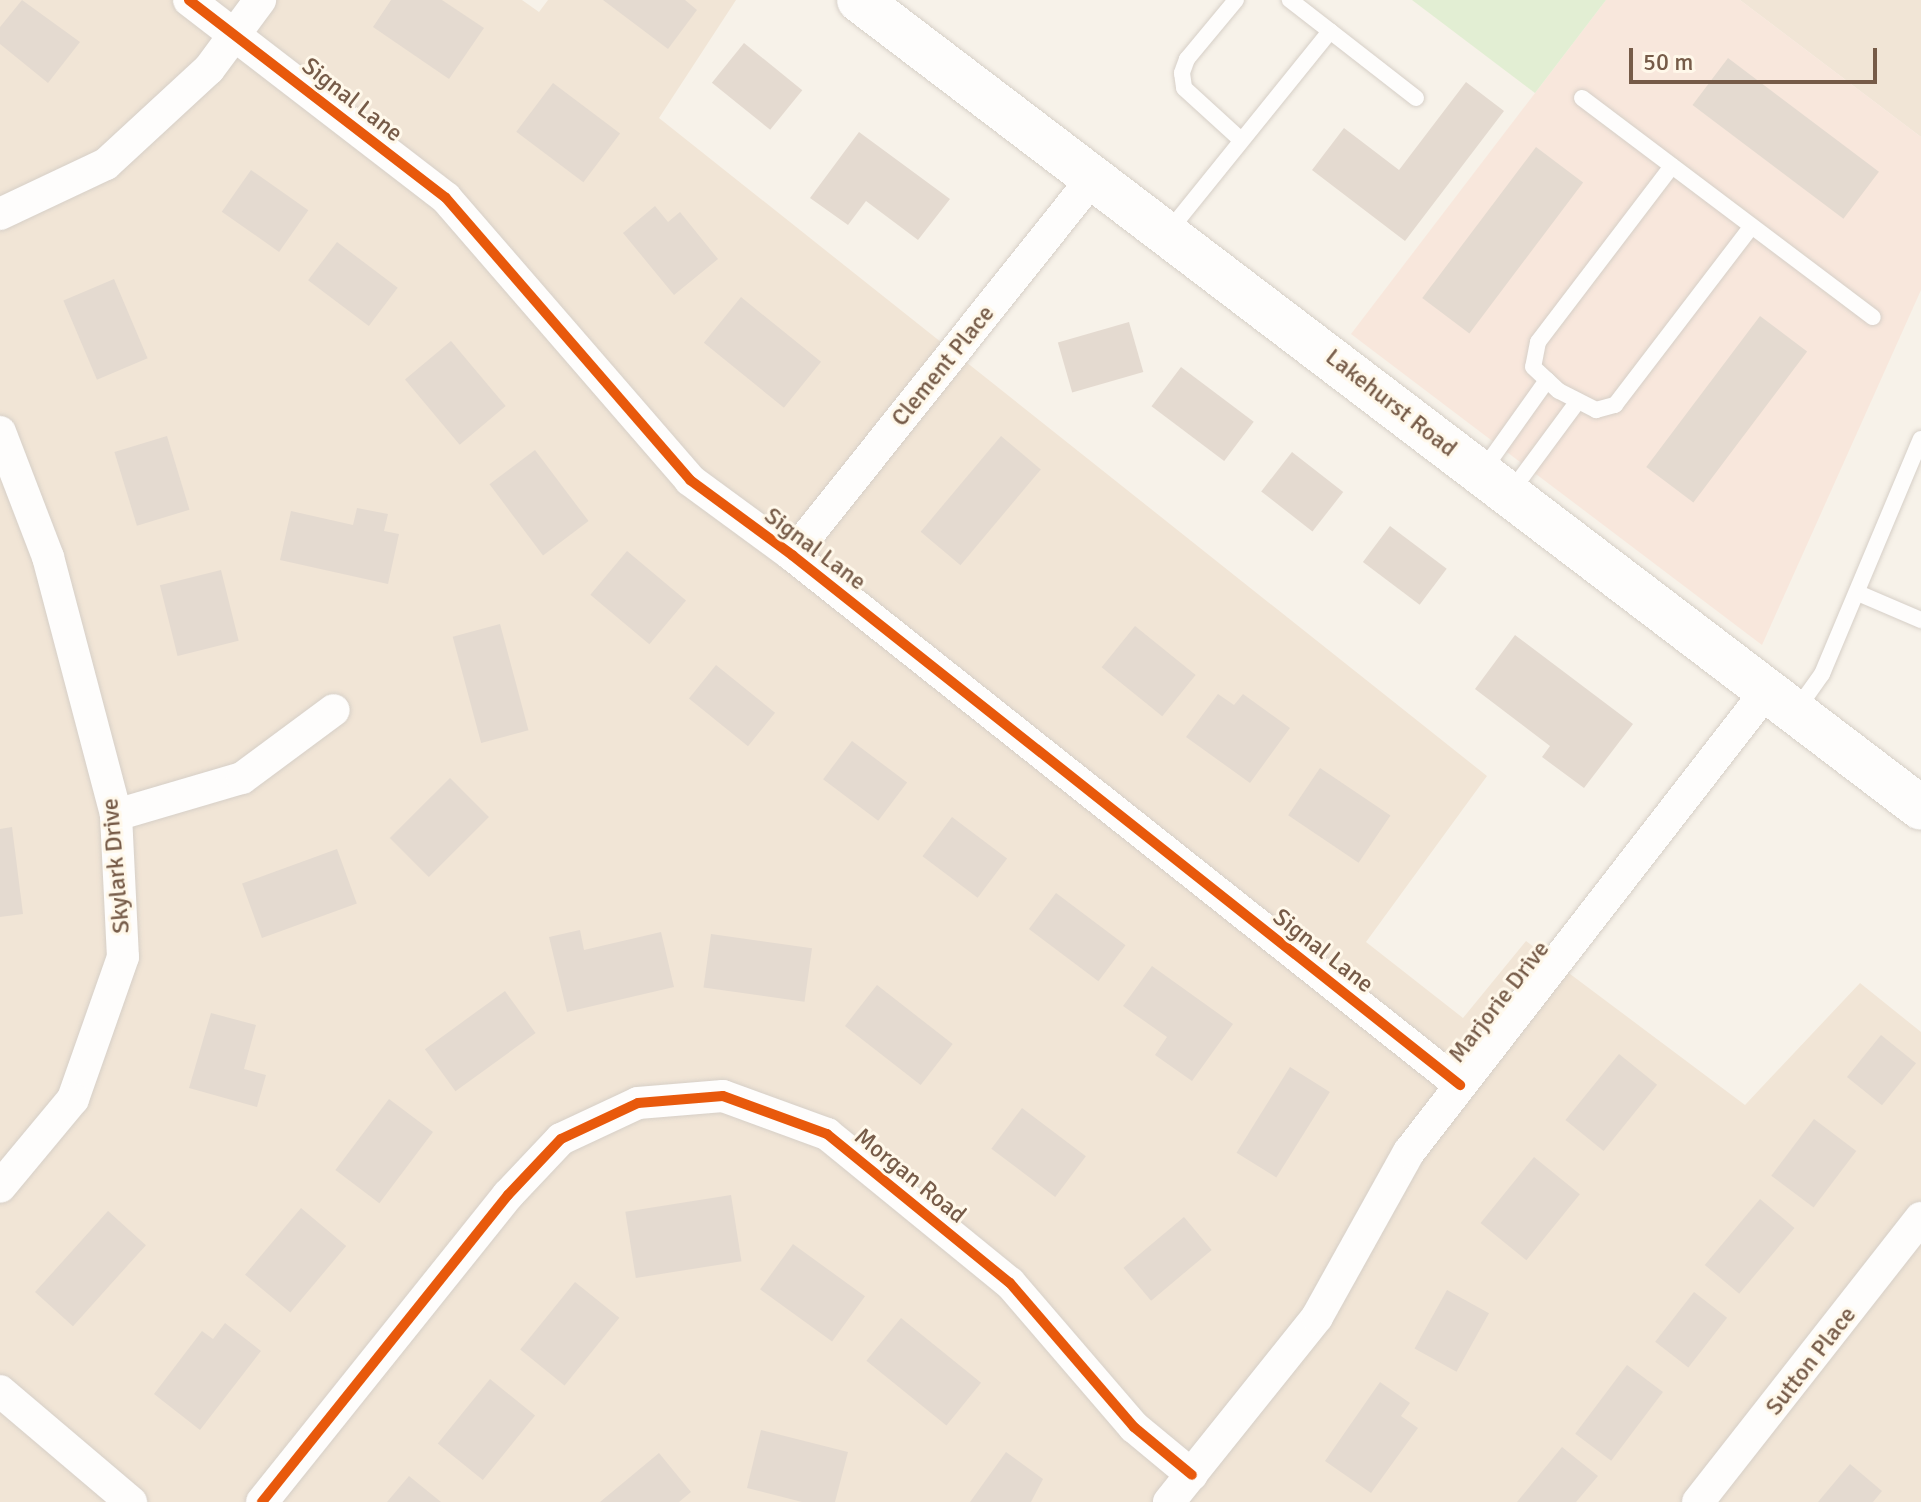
<!DOCTYPE html>
<style>
body{margin:0}
#map{position:relative;width:1921px;height:1502px;overflow:hidden;background:#f7f2e9;font-family:Signika,sans-serif}
div>[style]{position:absolute}
[style*='--x']{left:calc(var(--x)*1px);top:calc(var(--y)*1px);width:calc(var(--w)*1px);rotate:calc(var(--a)*1deg)}
.residential>*{inset:0;background:#f1e5d6}
.commercial>*{inset:0;background:#f8e7dc}
.green>*{inset:0;background:#e2eed3}
.building>*{inset:0;background:#e4dad0;transform-origin:0 0}
.roads{filter:drop-shadow(0 0 2px #d6cfc7) drop-shadow(0 0 2px #d6cfc7)}
.service>*{height:16px;margin:-8px;padding:0 8px;transform-origin:8px;border-radius:8px;background:#fefdfc}
.minor>*{height:32px;margin:-16px;padding:0 16px;transform-origin:16px;border-radius:16px;background:#fefdfc}
.secondary>*{height:44px;margin:-22px;padding:0 22px;transform-origin:22px;border-radius:22px;background:#fefdfc}
.cycleway>*{height:10px;margin:-5px;padding:0 5px;transform-origin:5px;border-radius:5px;background:#e8590c}
span{translate:-50% -50%;white-space:nowrap;text-align:center;line-height:1.15;-webkit-text-stroke:6px #fff8ea;paint-order:stroke}
.street-label{font-size:24px;color:#765b48}
.scale{position:absolute;left:1629px;top:48px;width:248px;height:36px;box-sizing:border-box;border:4px solid #765b48;border-top:0;padding-left:10px;font-size:24px;line-height:28px;white-space:nowrap;color:#765b48;-webkit-text-stroke:6px #fff8ea;paint-order:stroke}
</style>
<div id="map">
<div class="residential">
<div style="clip-path:polygon(0 0,522px 0,539px 12px,548px 0,736px 0,659px 118px,1487px 776px,1366px 942px,1463px 1018px,1526px 941px,1745px 1105px,1860px 983px,1921px 1032px,1921px 1502px,0 1502px)"></div>
<div style="clip-path:polygon(1740px 0,1921px 0,1921px 137px)"></div>
</div>
<div class="commercial">
<div style="clip-path:polygon(1606px 0,1740px 0,1921px 137px,1921px 290px,1762px 645px,1351px 334px)"></div>
</div>
<div class="green">
<div style="clip-path:polygon(1412px 0,1606px 0,1535px 93px)"></div>
</div>
<div class="building">
<div style="clip-path:polygon(22px 0,80px 42px,48px 83px,0 44px,0 27px)"></div>
<div style="clip-path:polygon(391px 0,442px 0,484px 28px,449px 79px,373px 27px)"></div>
<div style="clip-path:polygon(603px 0,685px 0,697px 10px,668px 49px)"></div>
<div style="left:744px;top:43px;width:75px;height:51px;rotate:39deg"></div>
<div style="left:1728px;top:58px;width:189px;height:59px;rotate:37deg"></div>
<div style="clip-path:polygon(1466px 82px,1504px 111px,1405px 241px,1312px 170px,1344px 128px,1399px 170px)"></div>
<div style="left:553px;top:83px;width:84px;height:61px;rotate:37deg"></div>
<div style="clip-path:polygon(859px 132px,950px 199px,918px 240px,866px 201px,848px 225px,810px 198px)"></div>
<div style="left:1536px;top:147px;width:59px;height:189px;rotate:37deg"></div>
<div style="left:251px;top:170px;width:70px;height:51px;rotate:35deg"></div>
<div style="clip-path:polygon(655px 206px,668px 222px,680px 212px,718px 259px,674px 295px,623px 233px)"></div>
<div style="left:337px;top:242px;width:76px;height:48px;rotate:37deg"></div>
<div style="left:114px;top:279px;width:86px;height:55px;rotate:67deg"></div>
<div style="left:741px;top:297px;width:103px;height:59px;rotate:39deg"></div>
<div style="left:1760px;top:316px;width:59px;height:189px;rotate:37deg"></div>
<div style="left:1129px;top:322px;width:52px;height:74px;rotate:74deg"></div>
<div style="left:451px;top:341px;width:85px;height:60px;rotate:50deg"></div>
<div style="left:1181px;top:367px;width:91px;height:49px;rotate:37deg"></div>
<div style="left:167px;top:436px;width:77px;height:55px;rotate:73deg"></div>
<div style="left:1001px;top:436px;width:52px;height:125px;rotate:40deg"></div>
<div style="left:535px;top:450px;width:89px;height:57px;rotate:53deg"></div>
<div style="left:1292px;top:452px;width:65px;height:50px;rotate:38deg"></div>
<div style="clip-path:polygon(357px 508px,388px 514px,384px 531px,399px 534px,388px 584px,280px 560px,291px 511px,353px 525px)"></div>
<div style="left:1390px;top:526px;width:71px;height:45px;rotate:37deg"></div>
<div style="left:627px;top:551px;width:77px;height:57px;rotate:40deg"></div>
<div style="left:221px;top:570px;width:73px;height:63px;rotate:76deg"></div>
<div style="left:500px;top:624px;width:110px;height:49px;rotate:75deg"></div>
<div style="left:1135px;top:626px;width:78px;height:53px;rotate:39deg"></div>
<div style="clip-path:polygon(1515px 635px,1633px 724px,1584px 788px,1542px 757px,1550px 746px,1475px 689px)"></div>
<div style="left:716px;top:665px;width:76px;height:43px;rotate:39deg"></div>
<div style="clip-path:polygon(1218px 694px,1234px 705px,1243px 694px,1290px 728px,1250px 783px,1186px 737px)"></div>
<div style="left:852px;top:741px;width:69px;height:48px;rotate:37deg"></div>
<div style="left:1320px;top:768px;width:85px;height:57px;rotate:34deg"></div>
<div style="left:450px;top:778px;width:55px;height:85px;rotate:45deg"></div>
<div style="left:952px;top:817px;width:69px;height:49px;rotate:37deg"></div>
<div style="clip-path:polygon(12px 827px,23px 914px,0 917px,0 829px)"></div>
<div style="left:337px;top:849px;width:58px;height:101px;rotate:70deg"></div>
<div style="left:1056px;top:893px;width:87px;height:45px;rotate:37deg"></div>
<div style="clip-path:polygon(580px 930px,584px 950px,661px 932px,674px 987px,567px 1012px,549px 937px)"></div>
<div style="left:711px;top:934px;width:102px;height:54px;rotate:8deg"></div>
<div style="clip-path:polygon(1152px 966px,1233px 1024px,1192px 1081px,1155px 1055px,1167px 1037px,1123px 1006px)"></div>
<div style="left:877px;top:985px;width:96px;height:52px;rotate:38deg"></div>
<div style="left:505px;top:991px;width:52px;height:99px;rotate:54deg"></div>
<div style="clip-path:polygon(211px 1013px,256px 1025px,244px 1069px,266px 1075px,257px 1107px,189px 1088px)"></div>
<div style="left:1881px;top:1035px;width:45px;height:54px;rotate:39deg"></div>
<div style="left:1619px;top:1054px;width:49px;height:85px;rotate:39deg"></div>
<div style="left:1290px;top:1067px;width:47px;height:101px;rotate:32deg"></div>
<div style="left:389px;top:1099px;width:55px;height:89px;rotate:37deg"></div>
<div style="left:1022px;top:1108px;width:80px;height:51px;rotate:37deg"></div>
<div style="left:1814px;top:1119px;width:53px;height:71px;rotate:37deg"></div>
<div style="left:1534px;top:1157px;width:59px;height:85px;rotate:39deg"></div>
<div style="left:731px;top:1195px;width:67px;height:107px;rotate:81deg"></div>
<div style="left:1760px;top:1199px;width:45px;height:86px;rotate:40deg"></div>
<div style="left:301px;top:1208px;width:59px;height:87px;rotate:40deg"></div>
<div style="left:108px;top:1211px;width:51px;height:109px;rotate:42deg"></div>
<div style="left:1184px;top:1217px;width:43px;height:79px;rotate:50deg"></div>
<div style="left:793px;top:1244px;width:89px;height:56px;rotate:36deg"></div>
<div style="left:575px;top:1282px;width:57px;height:87px;rotate:39deg"></div>
<div style="left:1447px;top:1290px;width:48px;height:67px;rotate:29deg"></div>
<div style="left:1694px;top:1292px;width:42px;height:63px;rotate:38deg"></div>
<div style="left:901px;top:1318px;width:103px;height:55px;rotate:39deg"></div>
<div style="clip-path:polygon(225px 1323px,261px 1351px,200px 1430px,154px 1394px,202px 1331px,213px 1339px)"></div>
<div style="left:1627px;top:1365px;width:45px;height:86px;rotate:37deg"></div>
<div style="left:490px;top:1379px;width:58px;height:83px;rotate:39deg"></div>
<div style="clip-path:polygon(1380px 1382px,1410px 1403px,1401px 1416px,1418px 1428px,1371px 1493px,1325px 1461px)"></div>
<div style="clip-path:polygon(761px 1430px,848px 1452px,835px 1502px,802px 1502px,747px 1488px)"></div>
<div style="clip-path:polygon(1562px 1447px,1598px 1476px,1576px 1502px,1517px 1502px)"></div>
<div style="clip-path:polygon(1006px 1452px,1043px 1479px,1031px 1502px,970px 1502px)"></div>
<div style="clip-path:polygon(659px 1453px,691px 1492px,679px 1502px,600px 1502px)"></div>
<div style="clip-path:polygon(1850px 1464px,1882px 1491px,1873px 1502px,1818px 1502px)"></div>
<div style="clip-path:polygon(409px 1476px,441px 1502px,387px 1502px)"></div>
</div>
<div class="roads">
<div class="service">
<div style="--x:1236;--y:0;--w:77;--a:129.7"></div>
<div style="--x:1187;--y:59;--w:15;--a:110"></div>
<div style="--x:1182;--y:73;--w:15;--a:82"></div>
<div style="--x:1184;--y:88;--w:77;--a:42.4"></div>
<div style="--x:1330;--y:31;--w:109;--a:37.9"></div>
<div style="--x:1582;--y:98;--w:364;--a:37"></div>
<div style="--x:1672;--y:166;--w:221;--a:127.3"></div>
<div style="--x:1538;--y:342;--w:25;--a:101"></div>
<div style="--x:1533;--y:367;--w:35;--a:43"></div>
<div style="--x:1559;--y:391;--w:42;--a:27.2"></div>
<div style="--x:1596;--y:410;--w:20;--a:-15"></div>
<div style="--x:1615;--y:405;--w:225;--a:-52.6"></div>
<div style="--x:1168;--y:232;--w:258;--a:-51.1"></div>
<div style="--x:1330;--y:31;--w:51;--a:-142.2"></div>
<div style="--x:1481;--y:473;--w:114;--a:-54.6"></div>
<div style="--x:1510;--y:493;--w:114;--a:-53.5"></div>
<div style="--x:1858;--y:593;--w:69;--a:23.2"></div>
<div style="--x:1795;--y:712;--w:47;--a:-54.6"></div>
<div style="--x:1822;--y:674;--w:255;--a:-67.2"></div>
</div>
<div class="minor">
<div style="--x:189;--y:0;--w:324;--a:37.6"></div>
<div style="--x:446;--y:198;--w:373;--a:49.1"></div>
<div style="--x:690;--y:480;--w:127;--a:36.3"></div>
<div style="--x:792;--y:555;--w:853;--a:38.43"></div>
<div style="--x:0;--y:214;--w:117;--a:-25.3"></div>
<div style="--x:106;--y:164;--w:140;--a:-42.7"></div>
<div style="--x:209;--y:69;--w:86;--a:-53.5"></div>
<div style="--x:0;--y:432;--w:134;--a:69"></div>
<div style="--x:48;--y:557;--w:267;--a:75.2"></div>
<div style="--x:116;--y:815;--w:142;--a:87.2"></div>
<div style="--x:123;--y:957;--w:151;--a:109.4"></div>
<div style="--x:73;--y:1099;--w:114;--a:129.7"></div>
<div style="--x:792;--y:555;--w:482;--a:-51.4"></div>
<div style="--x:116;--y:815;--w:131;--a:-16.4"></div>
<div style="--x:242;--y:778;--w:114;--a:-36.5"></div>
<div style="--x:0;--y:1391;--w:172;--a:40.3"></div>
<div style="--x:262;--y:1502;--w:393;--a:-51.3"></div>
<div style="--x:508;--y:1195;--w:77;--a:-46.6"></div>
<div style="--x:561;--y:1139;--w:85;--a:-25.1"></div>
<div style="--x:638;--y:1103;--w:85;--a:-4.7"></div>
<div style="--x:723;--y:1096;--w:111;--a:20.1"></div>
<div style="--x:827;--y:1134;--w:236;--a:39.2"></div>
<div style="--x:1010;--y:1283;--w:190;--a:49.3"></div>
<div style="--x:1134;--y:1427;--w:75;--a:39.6"></div>
<div style="--x:1169;--y:1502;--w:237;--a:-51.3"></div>
<div style="--x:1317;--y:1317;--w:189;--a:-60.9"></div>
<div style="--x:1409;--y:1152;--w:581;--a:-52.2"></div>
<div style="--x:1698;--y:1502;--w:361;--a:-51.9"></div>
</div>
<div class="secondary">
<div style="--x:859;--y:0;--w:1334;--a:37.26"></div>
</div>
</div>
<div class="cycleway">
<div style="--x:189;--y:0;--w:324;--a:37.6"></div>
<div style="--x:446;--y:198;--w:373;--a:49.1"></div>
<div style="--x:690;--y:480;--w:127;--a:36.3"></div>
<div style="--x:792;--y:555;--w:853;--a:38.43"></div>
<div style="--x:262;--y:1502;--w:393;--a:-51.3"></div>
<div style="--x:508;--y:1195;--w:77;--a:-46.6"></div>
<div style="--x:561;--y:1139;--w:85;--a:-25.1"></div>
<div style="--x:638;--y:1103;--w:85;--a:-4.7"></div>
<div style="--x:723;--y:1096;--w:111;--a:20.1"></div>
<div style="--x:827;--y:1134;--w:236;--a:39.2"></div>
<div style="--x:1010;--y:1283;--w:190;--a:49.3"></div>
<div style="--x:1134;--y:1427;--w:75;--a:39.6"></div>
</div>
<div class="street-label">
<span style="left:352px;top:100px;rotate:38deg">Signal Lane</span>
<span style="left:943px;top:366px;rotate:-51deg">Clement Place</span>
<span style="left:1391px;top:403px;rotate:38deg">Lakehurst Road</span>
<span style="left:815px;top:549px;rotate:37deg">Signal Lane</span>
<span style="left:116px;top:866px;rotate:-95deg">Skylark Drive</span>
<span style="left:1323px;top:951px;rotate:38deg">Signal Lane</span>
<span style="left:1499px;top:1002px;rotate:-52deg">Marjorie Drive</span>
<span style="left:910px;top:1176px;rotate:39deg">Morgan Road</span>
<span style="left:1811px;top:1361px;rotate:-52deg">Sutton Place</span>
</div>
<div class="scale">50 m</div>
</div>
